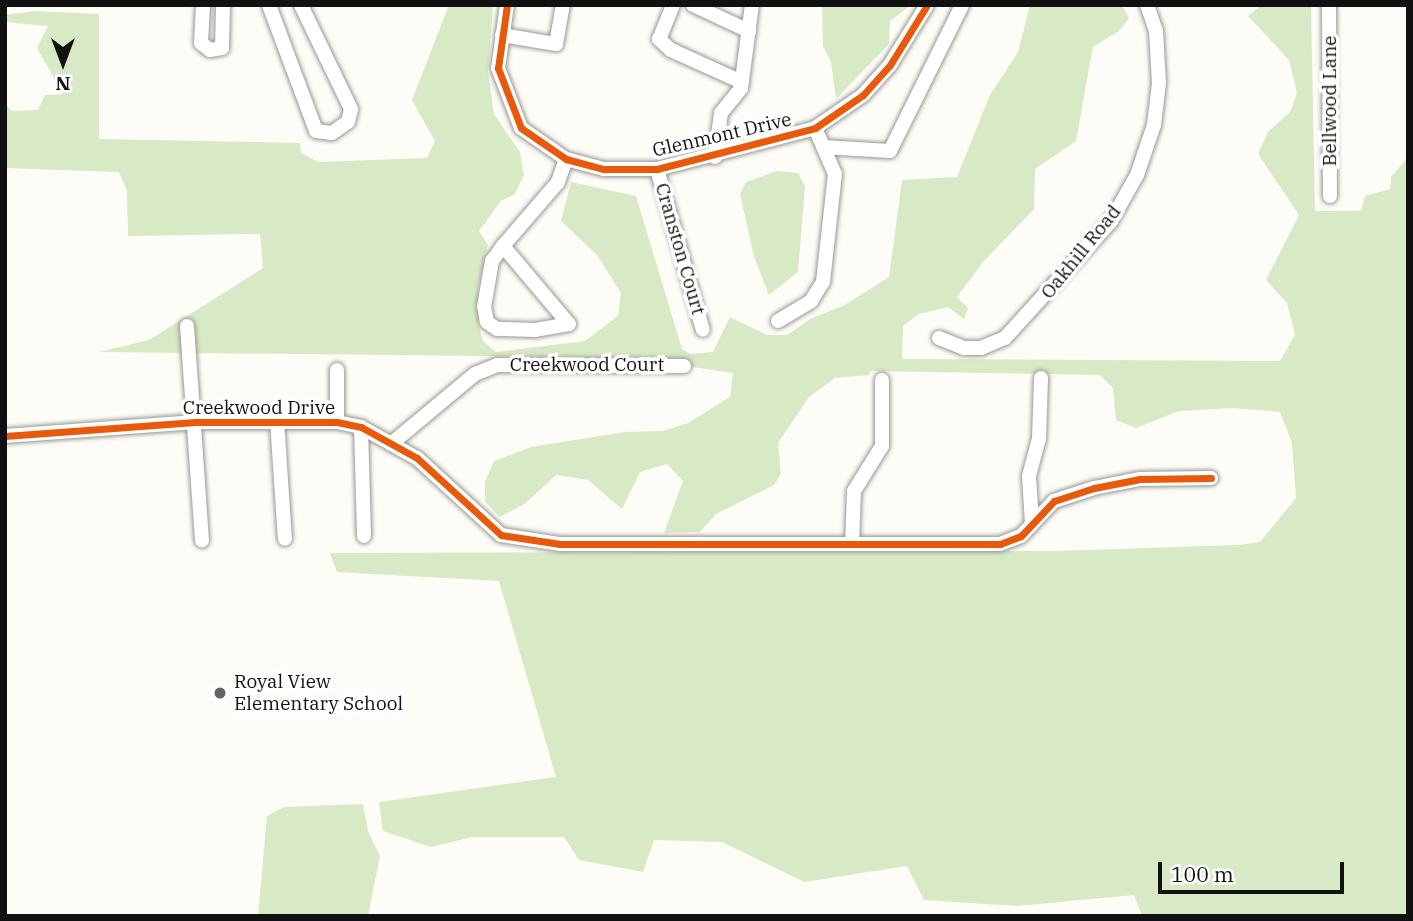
<!DOCTYPE html>
<style>
body{margin:0}
#map{position:relative;width:1413px;height:921px;overflow:hidden;background:#fdfcf7;font-family:"IBM Plex Serif",serif}
div>[style]{position:absolute}
[style*='--x']{left:calc(var(--x)*1px);top:calc(var(--y)*1px);width:calc(var(--w)*1px);rotate:calc(var(--a)*1deg)}
.forest>*{inset:0;background:#d8eac5}
.roads{filter:drop-shadow(0 0 2px #979795) drop-shadow(0 0 2px #979795)}
.street>*{height:14px;margin:-7px;padding:0 7px;transform-origin:7px;border-radius:7px;background:#fffffe}
.cycleway>*{height:7px;margin:-3.5px;padding:0 3.5px;transform-origin:3.5px;border-radius:3.5px;background:#e8590c}
.dots>*{width:19px;height:19px;translate:-50% -50%;box-sizing:border-box;border:4px solid #fff;border-radius:50%}
span{translate:-50% -50%;white-space:nowrap;text-align:center;line-height:1.15;-webkit-text-stroke:7px #fff;paint-order:stroke}
.street-label{font-size:19px;color:#111}
.poi-label{font-size:19px;color:#111}
.left{translate:0 -50%;text-align:left}
.frame{position:absolute;inset:0;border:7px solid #111;pointer-events:none}
.north{position:absolute;left:28px;top:28px;width:70px;height:70px;-webkit-text-stroke:5px #fff;paint-order:stroke;rotate:180deg;font-size:19px;font-weight:700;line-height:28px;text-align:center;color:#111}
.north::after{content:'';display:block;margin:auto;width:24px;height:32px;background:#111;clip-path:polygon(50% 0,100% 100%,50% 72%,0 100%)}
.scale{position:absolute;left:1158px;top:862px;width:186px;height:32px;box-sizing:border-box;border:4px solid #111;border-top:0;padding-left:9px;font-size:21px;line-height:24px;white-space:nowrap;color:#111;-webkit-text-stroke:5px #fff;paint-order:stroke}
</style>
<div id="map">
<div class="forest">
<div style="clip-path:polygon(449px 5px,493px 5px,488px 71px,494px 114px,520px 152px,524px 175px,515px 194px,501px 201px,479px 231px,488px 245px,478px 287px,478px 323px,483px 341px,496px 352px,585px 341px,618px 316px,621px 293px,597px 255px,561px 221px,571px 182px,636px 196px,682px 349px,691px 354px,713px 352px,730px 317px,767px 335px,787px 335px,812px 318px,843px 306px,889px 277px,902px 180px,957px 177px,990px 95px,1018px 52px,1030px 5px,1122px 5px,1129px 18px,1119px 31px,1093px 47px,1076px 141px,1035px 169px,1034px 209px,983px 262px,957px 297px,968px 308px,964px 319px,948px 307px,919px 314px,903px 326px,902px 359px,1280px 361px,1295px 335px,1287px 303px,1266px 280px,1299px 215px,1258px 154px,1268px 132px,1290px 112px,1297px 93px,1289px 60px,1248px 16px,1262px 5px,1311px 5px,1315px 211px,1361px 211px,1365px 196px,1390px 189px,1391px 177px,1408px 157px,1408px 916px,1142px 916px,1134px 895px,1017px 906px,924px 900px,907px 866px,804px 882px,722px 842px,654px 840px,643px 872px,579px 860px,564px 837px,472px 837px,431px 847px,383px 831px,379px 802px,556px 777px,499px 581px,337px 572px,330px 553px,1057px 551px,1238px 545px,1260px 542px,1296px 498px,1292px 443px,1280px 412px,1233px 408px,1179px 411px,1136px 428px,1116px 420px,1113px 388px,1100px 375px,871px 371px,869px 375px,835px 378px,809px 397px,778px 443px,781px 474px,774px 485px,716px 514px,700px 532px,664px 533px,683px 481px,667px 464px,640px 472px,622px 509px,588px 480px,556px 475px,526px 503px,500px 517px,485px 502px,485px 482px,494px 461px,531px 447px,625px 432px,663px 431px,688px 423px,730px 397px,733px 373px,692px 367px,677px 358px,98px 352px,149px 340px,263px 268px,260px 234px,128px 236px,127px 191px,119px 172px,5px 168px,5px 104px,12px 111px,38px 110px,45px 95px,63px 94px,37px 48px,48px 26px,6px 22px,5px 15px,36px 11px,99px 14px,99px 139px,300px 143px,301px 153px,318px 162px,427px 158px,435px 141px,412px 100px)"></div>
<div style="clip-path:polygon(822px 5px,911px 5px,890px 21px,889px 44px,836px 99px,831px 62px,823px 46px)"></div>
<div style="clip-path:polygon(777px 171px,798px 173px,805px 186px,798px 272px,769px 295px,754px 257px,740px 194px,746px 182px)"></div>
<div style="clip-path:polygon(363px 804px,368px 831px,380px 856px,368px 916px,258px 916px,267px 816px,284px 807px)"></div>
</div>
<div class="roads">
<div class="street">
<div style="--x:203;--y:5;--w:38;--a:93"></div>
<div style="--x:201;--y:43;--w:11;--a:38"></div>
<div style="--x:210;--y:50;--w:12;--a:-9"></div>
<div style="--x:222;--y:48;--w:43;--a:-88.7"></div>
<div style="--x:269;--y:5;--w:134;--a:69.5"></div>
<div style="--x:316;--y:131;--w:16;--a:7"></div>
<div style="--x:332;--y:133;--w:19;--a:-35"></div>
<div style="--x:348;--y:122;--w:13;--a:-77"></div>
<div style="--x:351;--y:109;--w:115;--a:-115.7"></div>
<div style="--x:507;--y:5;--w:64;--a:98.1"></div>
<div style="--x:498;--y:68;--w:64;--a:69"></div>
<div style="--x:521;--y:128;--w:55;--a:34.6"></div>
<div style="--x:566;--y:159;--w:39;--a:15"></div>
<div style="--x:604;--y:169;--w:53;--a:0"></div>
<div style="--x:657;--y:169;--w:163;--a:-14.5"></div>
<div style="--x:815;--y:128;--w:58;--a:-34.5"></div>
<div style="--x:863;--y:95;--w:40;--a:-48"></div>
<div style="--x:890;--y:65;--w:70;--a:-58.3"></div>
<div style="--x:673;--y:5;--w:37;--a:112"></div>
<div style="--x:659;--y:39;--w:16;--a:43"></div>
<div style="--x:671;--y:50;--w:78;--a:24.3"></div>
<div style="--x:693;--y:5;--w:62;--a:24.9"></div>
<div style="--x:1329;--y:5;--w:191;--a:89.7"></div>
<div style="--x:502;--y:35;--w:55;--a:9.5"></div>
<div style="--x:556;--y:44;--w:40;--a:-80"></div>
<div style="--x:823;--y:147;--w:67;--a:3.4"></div>
<div style="--x:890;--y:151;--w:163;--a:-63.7"></div>
<div style="--x:715;--y:157;--w:44;--a:-82.2"></div>
<div style="--x:721;--y:113;--w:32;--a:-51"></div>
<div style="--x:741;--y:88;--w:84;--a:-82.5"></div>
<div style="--x:657;--y:169;--w:167;--a:74.1"></div>
<div style="--x:503;--y:246;--w:102;--a:49.8"></div>
<div style="--x:569;--y:324;--w:35;--a:170"></div>
<div style="--x:535;--y:330;--w:38;--a:-178"></div>
<div style="--x:497;--y:329;--w:12;--a:-145"></div>
<div style="--x:487;--y:322;--w:15;--a:-101"></div>
<div style="--x:484;--y:307;--w:47;--a:-80.1"></div>
<div style="--x:492;--y:261;--w:19;--a:-54"></div>
<div style="--x:503;--y:246;--w:84;--a:-49.3"></div>
<div style="--x:558;--y:182;--w:24;--a:-71"></div>
<div style="--x:778;--y:321;--w:39;--a:-31"></div>
<div style="--x:811;--y:301;--w:22;--a:-58"></div>
<div style="--x:823;--y:282;--w:109;--a:-83.7"></div>
<div style="--x:835;--y:174;--w:50;--a:-113.5"></div>
<div style="--x:187;--y:326;--w:215;--a:86"></div>
<div style="--x:939;--y:338;--w:27;--a:22"></div>
<div style="--x:964;--y:348;--w:17;--a:0"></div>
<div style="--x:981;--y:348;--w:26;--a:-23"></div>
<div style="--x:1005;--y:338;--w:158;--a:-47.8"></div>
<div style="--x:1111;--y:221;--w:53;--a:-60.5"></div>
<div style="--x:1137;--y:175;--w:53;--a:-71.2"></div>
<div style="--x:1154;--y:125;--w:42;--a:-83.2"></div>
<div style="--x:1159;--y:83;--w:52;--a:-93.3"></div>
<div style="--x:1156;--y:31;--w:28;--a:-109"></div>
<div style="--x:337;--y:370;--w:52;--a:90"></div>
<div style="--x:277;--y:420;--w:119;--a:86.2"></div>
<div style="--x:361;--y:427;--w:109;--a:88.4"></div>
<div style="--x:5;--y:436;--w:191;--a:-4.2"></div>
<div style="--x:195;--y:422;--w:142;--a:0"></div>
<div style="--x:337;--y:422;--w:25;--a:12"></div>
<div style="--x:361;--y:427;--w:64;--a:29"></div>
<div style="--x:417;--y:458;--w:114;--a:42.5"></div>
<div style="--x:501;--y:535;--w:60;--a:8.7"></div>
<div style="--x:560;--y:544;--w:440;--a:0"></div>
<div style="--x:1000;--y:544;--w:22;--a:-21"></div>
<div style="--x:1021;--y:536;--w:48;--a:-46.7"></div>
<div style="--x:1054;--y:501;--w:42;--a:-18"></div>
<div style="--x:1094;--y:488;--w:47;--a:-11.1"></div>
<div style="--x:1140;--y:479;--w:71;--a:-0.8"></div>
<div style="--x:391;--y:444;--w:109;--a:-39.8"></div>
<div style="--x:475;--y:374;--w:24;--a:-22"></div>
<div style="--x:497;--y:365;--w:187;--a:0.3"></div>
<div style="--x:1032;--y:524;--w:48;--a:-93.6"></div>
<div style="--x:1029;--y:476;--w:38;--a:-75"></div>
<div style="--x:1039;--y:439;--w:61;--a:-88.1"></div>
<div style="--x:852;--y:544;--w:53;--a:-87.8"></div>
<div style="--x:854;--y:491;--w:53;--a:-58.1"></div>
<div style="--x:882;--y:446;--w:66;--a:-90"></div>
</div>
</div>
<div class="cycleway">
<div style="--x:507;--y:5;--w:64;--a:98.1"></div>
<div style="--x:498;--y:68;--w:64;--a:69"></div>
<div style="--x:521;--y:128;--w:55;--a:34.6"></div>
<div style="--x:566;--y:159;--w:39;--a:15"></div>
<div style="--x:604;--y:169;--w:53;--a:0"></div>
<div style="--x:657;--y:169;--w:163;--a:-14.5"></div>
<div style="--x:815;--y:128;--w:58;--a:-34.5"></div>
<div style="--x:863;--y:95;--w:40;--a:-48"></div>
<div style="--x:890;--y:65;--w:70;--a:-58.3"></div>
<div style="--x:5;--y:436;--w:191;--a:-4.2"></div>
<div style="--x:195;--y:422;--w:142;--a:0"></div>
<div style="--x:337;--y:422;--w:25;--a:12"></div>
<div style="--x:361;--y:427;--w:64;--a:29"></div>
<div style="--x:417;--y:458;--w:114;--a:42.5"></div>
<div style="--x:501;--y:535;--w:60;--a:8.7"></div>
<div style="--x:560;--y:544;--w:440;--a:0"></div>
<div style="--x:1000;--y:544;--w:22;--a:-21"></div>
<div style="--x:1021;--y:536;--w:48;--a:-46.7"></div>
<div style="--x:1054;--y:501;--w:42;--a:-18"></div>
<div style="--x:1094;--y:488;--w:47;--a:-11.1"></div>
<div style="--x:1140;--y:479;--w:71;--a:-0.8"></div>
</div>
<div class="dots">
<div style="left:220px;top:693px;background:#646362"></div>
</div>
<div class="street-label">
<span style="left:1330px;top:101px;rotate:-90deg">Bellwood Lane</span>
<span style="left:722px;top:135px;rotate:-13deg">Glenmont Drive</span>
<span style="left:680px;top:249px;rotate:74deg">Cranston Court</span>
<span style="left:1081px;top:252px;rotate:-51deg">Oakhill Road</span>
<span style="left:587px;top:365px">Creekwood Court</span>
<span style="left:259px;top:408px">Creekwood Drive</span>
</div>
<div class="poi-label">
<span class="left" style="left:234px;top:693px">Royal View<br>Elementary School</span>
</div>
<div class="frame"></div>
<div class="north">N</div>
<div class="scale">100 m</div>
</div>
